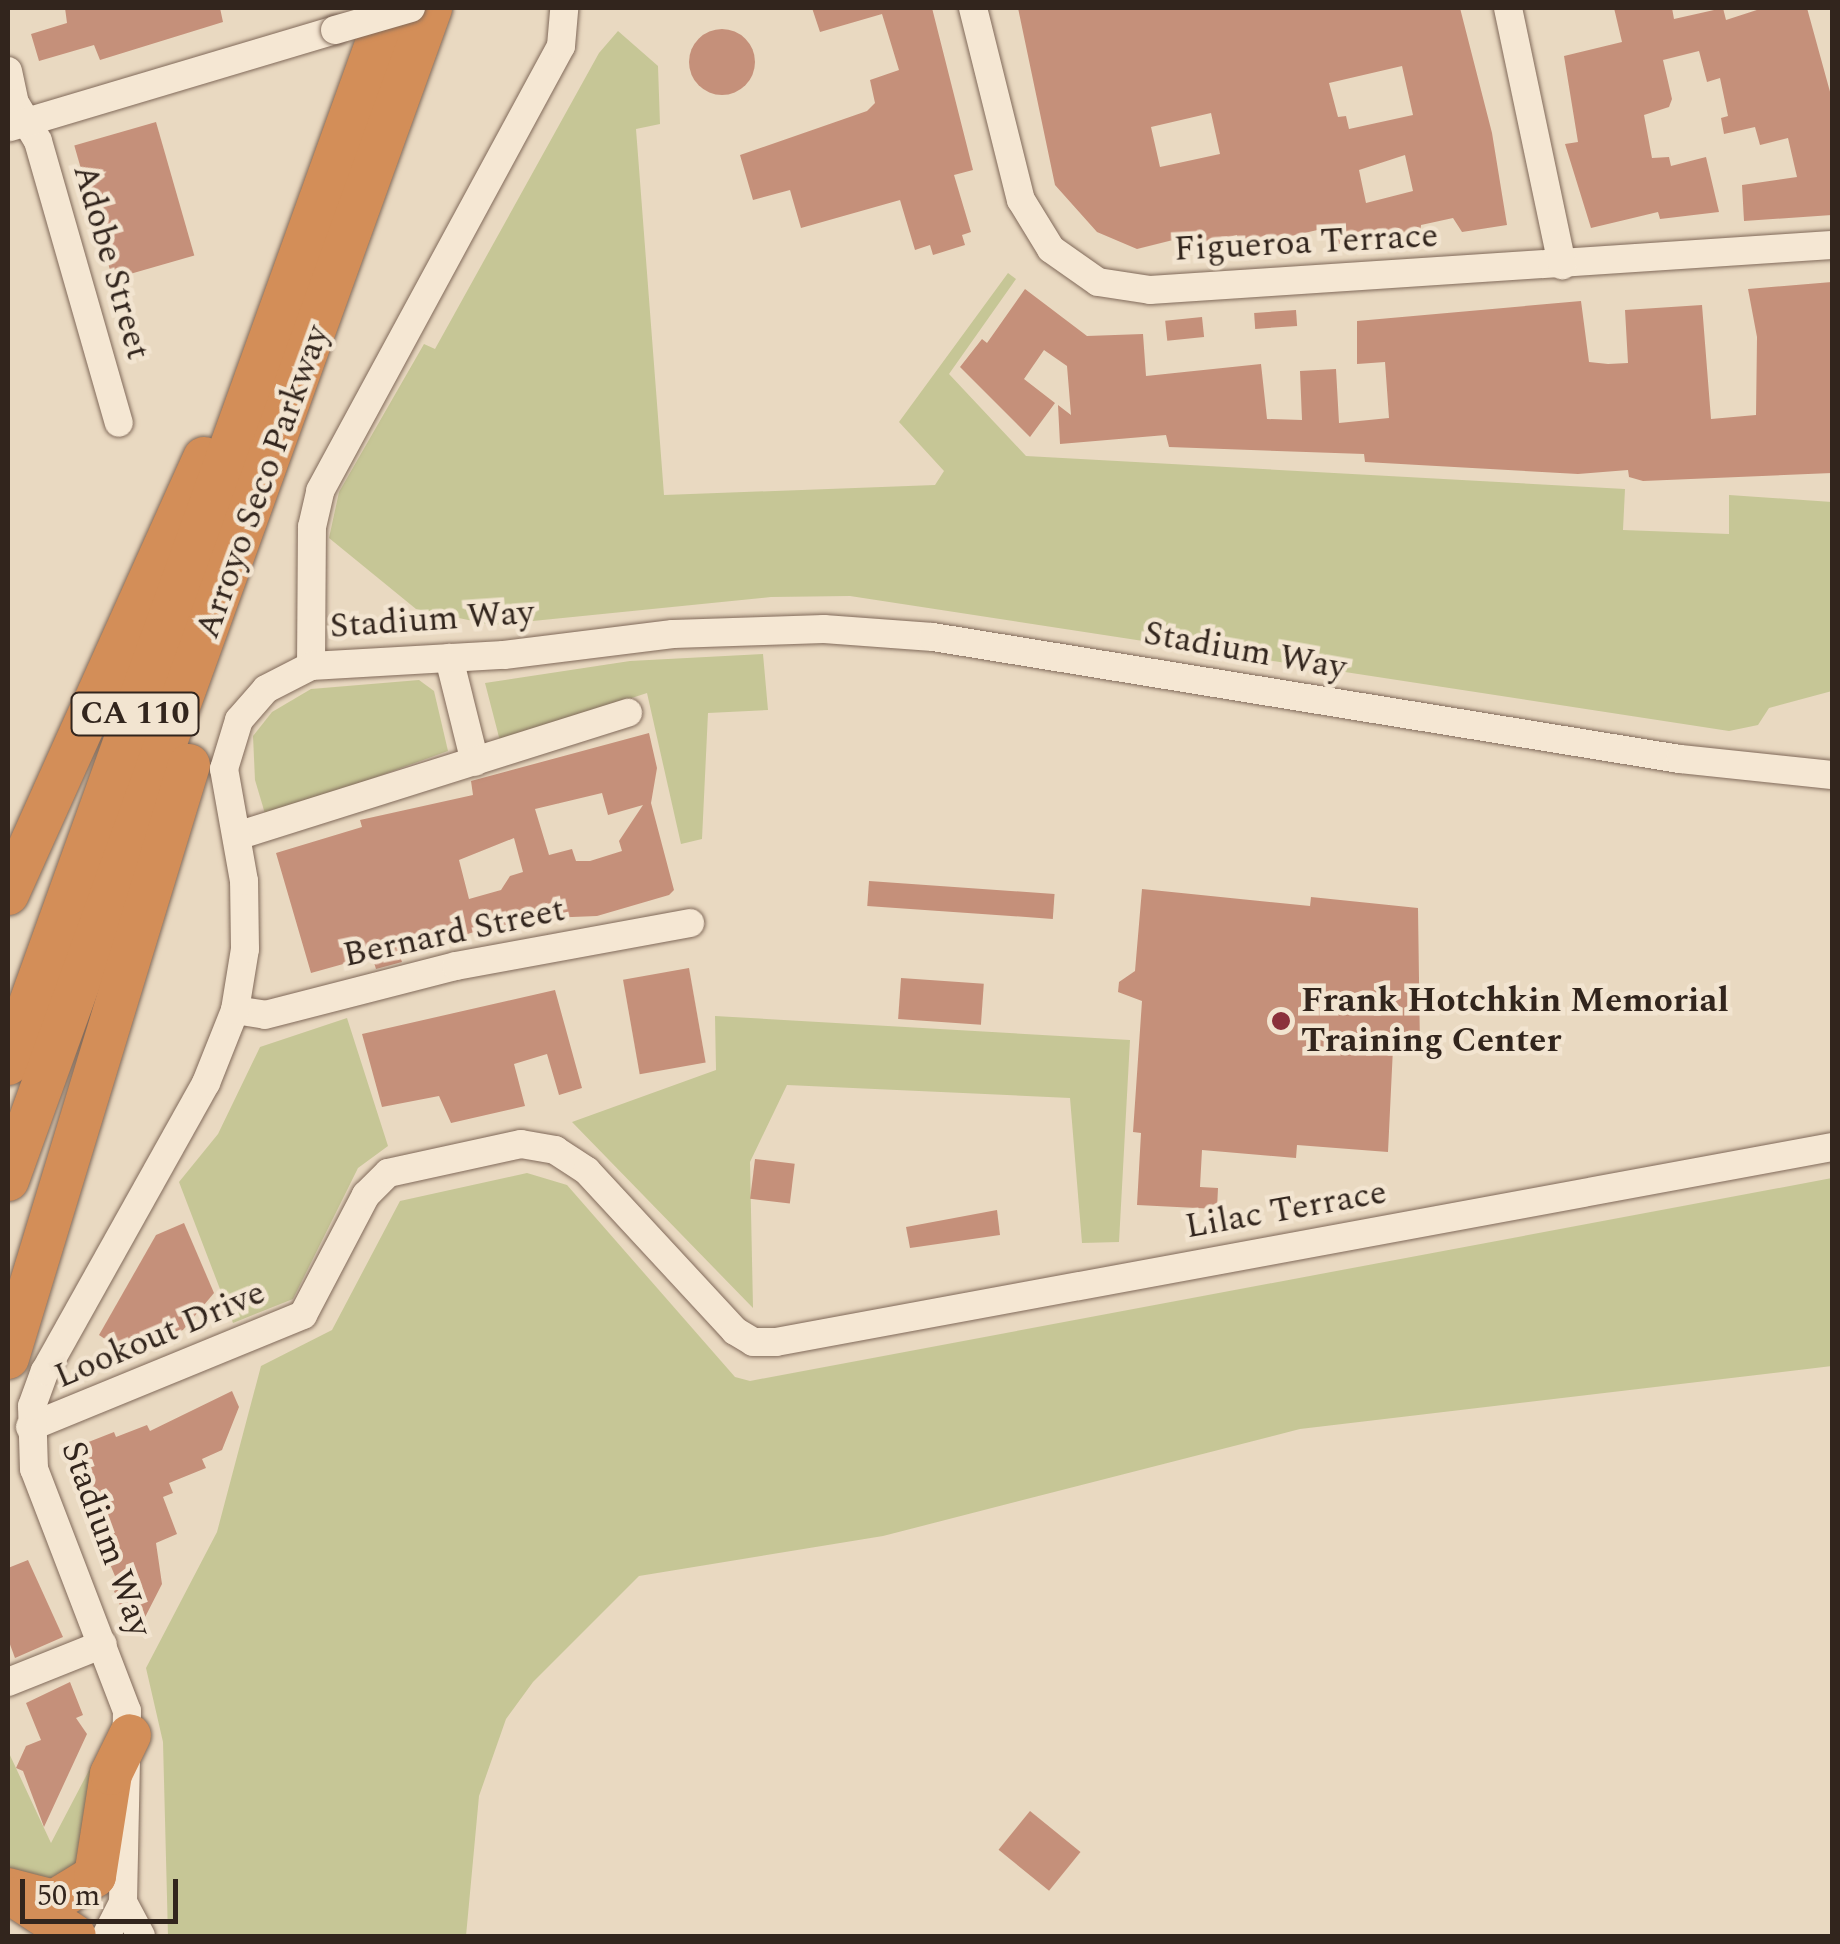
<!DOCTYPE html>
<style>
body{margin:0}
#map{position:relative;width:1840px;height:1944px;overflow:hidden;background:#e9d9c1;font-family:Spectral,serif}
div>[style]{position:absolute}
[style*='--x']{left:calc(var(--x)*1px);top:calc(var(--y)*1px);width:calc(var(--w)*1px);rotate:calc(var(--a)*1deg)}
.green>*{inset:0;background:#c6c696}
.building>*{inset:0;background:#c5907a;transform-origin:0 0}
.round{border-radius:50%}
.roads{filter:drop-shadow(0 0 2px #816a5a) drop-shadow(0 0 2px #816a5a)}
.minor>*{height:28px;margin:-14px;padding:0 14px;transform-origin:14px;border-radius:14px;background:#f5e7d3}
.highway>*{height:42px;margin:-21px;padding:0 21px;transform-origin:21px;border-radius:21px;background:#d38e58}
.bridges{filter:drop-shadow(0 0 2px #816a5a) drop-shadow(0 0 2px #816a5a)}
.minor-bridge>*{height:28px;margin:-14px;padding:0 14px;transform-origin:14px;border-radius:14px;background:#f5e7d3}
.dots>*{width:28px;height:28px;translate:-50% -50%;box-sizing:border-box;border:5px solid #f2e4d0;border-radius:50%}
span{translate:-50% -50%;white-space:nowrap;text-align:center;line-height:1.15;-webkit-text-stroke:9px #f2e4d0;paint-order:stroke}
.shield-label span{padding:2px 8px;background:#f2e4d0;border:2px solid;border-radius:8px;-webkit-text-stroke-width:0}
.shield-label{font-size:32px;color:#32251d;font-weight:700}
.street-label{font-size:35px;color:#32251d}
.poi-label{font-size:35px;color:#32251d;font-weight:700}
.left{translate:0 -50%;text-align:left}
.frame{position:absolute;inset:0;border:10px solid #32251d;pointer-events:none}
.scale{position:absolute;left:20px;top:1879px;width:158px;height:45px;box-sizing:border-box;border:5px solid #32251d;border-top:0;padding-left:12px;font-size:30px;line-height:35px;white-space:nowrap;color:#32251d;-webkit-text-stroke:8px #f2e4d0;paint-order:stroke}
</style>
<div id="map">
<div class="green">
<div style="clip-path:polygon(618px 31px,658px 66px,660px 124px,636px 129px,664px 495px,935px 485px,944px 471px,899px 422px,1008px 273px,1016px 279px,949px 374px,1026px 456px,1625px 489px,1623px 530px,1729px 534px,1729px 495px,1832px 502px,1832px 691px,1769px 708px,1758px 725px,1729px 731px,850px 596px,771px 597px,492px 625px,416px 609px,329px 538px,339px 492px,424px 344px,435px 349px,599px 53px)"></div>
<div style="clip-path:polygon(763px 654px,768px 710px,708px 713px,702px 839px,681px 844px,647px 693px,500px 741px,485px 683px,630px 661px)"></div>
<div style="clip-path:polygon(419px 680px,434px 691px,448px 751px,266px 817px,255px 780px,253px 736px,272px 712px,311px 689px)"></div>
<div style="clip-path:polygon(715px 1016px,1130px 1040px,1119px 1242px,1082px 1243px,1070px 1098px,787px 1085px,750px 1162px,753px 1308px,572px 1122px,716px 1070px)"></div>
<div style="clip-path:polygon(347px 1018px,388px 1146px,358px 1168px,293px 1299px,233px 1323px,179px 1182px,218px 1134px,260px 1047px)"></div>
<div style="clip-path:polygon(527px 1173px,567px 1185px,735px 1377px,750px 1381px,1832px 1178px,1832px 1366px,1300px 1429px,883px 1536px,639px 1576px,533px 1682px,506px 1719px,479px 1796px,466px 1936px,168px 1936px,163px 1742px,146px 1668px,217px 1532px,261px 1366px,332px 1330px,400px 1201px)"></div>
<div style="clip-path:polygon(107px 1736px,95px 1851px,58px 1890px,8px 1870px,8px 1751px,51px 1843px)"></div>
</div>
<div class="building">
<div style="clip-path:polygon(65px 8px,220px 8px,223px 22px,100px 60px,94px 45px,39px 61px,31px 34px,67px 23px)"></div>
<div style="clip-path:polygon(812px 8px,932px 8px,973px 170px,954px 175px,971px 232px,962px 235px,965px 245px,933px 255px,930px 245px,915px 250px,900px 200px,801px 228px,790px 190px,753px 200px,740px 155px,867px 111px,875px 103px,870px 80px,899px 70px,882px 14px,820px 32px)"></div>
<div style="clip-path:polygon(evenodd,1018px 8px,1460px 8px,1492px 133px,1507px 225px,1462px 232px,1453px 218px,1421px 225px,1420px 235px,1405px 238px,1396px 239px,1395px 231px,1339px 244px,1335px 226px,1278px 239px,1238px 241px,1237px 235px,1183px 248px,1181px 238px,1137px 249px,1097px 232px,1055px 185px,1018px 8px,1402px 66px,1413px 115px,1349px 129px,1346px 116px,1338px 117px,1329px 83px,1402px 66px,1018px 8px,1211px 113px,1220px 154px,1160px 167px,1151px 127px,1211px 113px,1018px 8px,1405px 155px,1413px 191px,1366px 203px,1359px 170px,1405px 155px)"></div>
<div style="clip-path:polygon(1614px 8px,1672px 8px,1674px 19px,1723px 8px,1726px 20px,1763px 8px,1807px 8px,1832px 99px,1832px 215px,1744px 221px,1742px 185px,1797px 177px,1788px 138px,1760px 145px,1755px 127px,1724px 134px,1721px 118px,1728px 116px,1720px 78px,1707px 82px,1699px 51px,1663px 60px,1672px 99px,1669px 107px,1644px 115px,1652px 158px,1669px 157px,1671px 166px,1706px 157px,1719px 212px,1660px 219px,1658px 212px,1591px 228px,1565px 144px,1578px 142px,1564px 56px,1622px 42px)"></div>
<div class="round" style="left:689px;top:29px;width:66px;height:66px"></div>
<div style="left:156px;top:122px;width:139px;height:85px;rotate:74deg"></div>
<div style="clip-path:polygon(1832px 282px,1832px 473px,1643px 481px,1629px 477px,1628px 470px,1578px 474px,1365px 462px,1364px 454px,1169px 447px,1166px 435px,1060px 444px,1058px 405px,1071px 415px,1067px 366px,1044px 350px,1024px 379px,1055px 403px,1030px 437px,960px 367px,982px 339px,987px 343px,1025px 289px,1087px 336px,1143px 334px,1146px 376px,1261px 364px,1267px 419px,1302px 420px,1300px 371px,1336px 369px,1339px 423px,1389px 418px,1385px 362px,1357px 364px,1357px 321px,1581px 301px,1589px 362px,1608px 364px,1628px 363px,1625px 310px,1702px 305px,1711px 419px,1756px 415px,1757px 337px,1748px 289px)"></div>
<div style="left:1296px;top:310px;width:16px;height:42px;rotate:86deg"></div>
<div style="left:1202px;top:317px;width:20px;height:37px;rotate:84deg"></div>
<div style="clip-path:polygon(evenodd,649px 733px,657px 768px,651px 803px,674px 890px,669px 895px,597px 916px,547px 918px,546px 911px,507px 922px,509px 930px,482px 938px,480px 930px,400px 956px,402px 962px,376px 969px,372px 956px,311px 973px,276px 853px,362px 827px,360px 820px,473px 795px,471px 781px,649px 733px,602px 793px,608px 815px,643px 805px,619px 841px,622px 851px,590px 861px,576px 861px,572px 849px,549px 855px,535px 809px,602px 793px,649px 733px,514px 838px,523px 872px,510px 876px,501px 890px,469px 899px,459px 860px,514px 838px)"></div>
<div style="left:869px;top:881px;width:186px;height:25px;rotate:4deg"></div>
<div style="clip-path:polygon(1142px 889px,1310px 906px,1311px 897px,1418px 908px,1420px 1049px,1393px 1048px,1388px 1152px,1297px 1145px,1296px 1158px,1202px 1150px,1200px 1187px,1218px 1188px,1217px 1209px,1137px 1205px,1141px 1133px,1133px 1132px,1142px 1001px,1118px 992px,1119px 982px,1135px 971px)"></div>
<div style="left:689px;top:968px;width:96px;height:67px;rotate:80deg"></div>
<div style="left:901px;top:978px;width:83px;height:41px;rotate:4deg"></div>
<div style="clip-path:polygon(555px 990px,582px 1088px,559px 1095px,547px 1054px,514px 1064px,525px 1106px,451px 1123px,439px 1096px,382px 1107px,362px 1034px)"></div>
<div style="left:755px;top:1159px;width:40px;height:40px;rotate:7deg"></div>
<div style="clip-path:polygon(997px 1210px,1000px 1235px,910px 1248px,906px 1227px)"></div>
<div style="clip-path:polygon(184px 1223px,214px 1293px,183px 1330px,126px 1353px,99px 1335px,156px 1235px)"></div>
<div style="clip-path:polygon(232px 1391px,239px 1407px,222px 1450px,202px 1459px,206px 1468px,169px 1483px,173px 1493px,163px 1497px,177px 1534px,156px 1543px,162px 1584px,139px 1629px,124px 1615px,114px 1591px,120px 1588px,63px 1452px,114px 1432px,116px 1437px,147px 1425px,150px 1431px)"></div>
<div style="clip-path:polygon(28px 1560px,63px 1637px,15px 1658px,8px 1639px,8px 1568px)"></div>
<div style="clip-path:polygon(70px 1682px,83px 1715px,76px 1718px,87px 1734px,44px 1827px,23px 1771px,16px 1768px,26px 1746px,41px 1740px,26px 1703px)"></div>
<div style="left:1030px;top:1811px;width:65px;height:50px;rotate:39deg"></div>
</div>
<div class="roads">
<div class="minor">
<div style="--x:973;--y:8;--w:198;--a:76"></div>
<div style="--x:1021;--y:200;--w:57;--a:58.5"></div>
<div style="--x:1051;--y:249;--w:57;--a:35.1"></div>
<div style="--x:1098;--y:282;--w:53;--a:8.7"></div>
<div style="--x:1150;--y:290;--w:683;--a:-3.78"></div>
<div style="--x:1508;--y:8;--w:263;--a:78.1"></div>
<div style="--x:8;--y:71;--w:33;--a:78"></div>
<div style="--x:15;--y:103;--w:44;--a:58.8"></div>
<div style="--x:38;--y:141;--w:293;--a:74"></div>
<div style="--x:10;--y:127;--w:339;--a:-16.6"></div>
<div style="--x:449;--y:658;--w:107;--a:76"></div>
<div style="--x:311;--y:666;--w:139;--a:-89.6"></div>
<div style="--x:312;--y:527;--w:37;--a:-77"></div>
<div style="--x:320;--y:491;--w:506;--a:-61.56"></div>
<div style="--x:561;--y:46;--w:38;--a:-85"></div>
<div style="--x:237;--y:836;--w:410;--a:-17.5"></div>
<div style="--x:235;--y:1010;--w:30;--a:9"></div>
<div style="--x:265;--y:1015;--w:197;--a:-14.4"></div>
<div style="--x:456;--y:966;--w:238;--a:-10.4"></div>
<div style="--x:30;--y:1427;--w:295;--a:-22.3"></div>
<div style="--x:303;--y:1315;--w:136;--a:-62.3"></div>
<div style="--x:366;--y:1195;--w:31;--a:-45"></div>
<div style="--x:388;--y:1173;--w:136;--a:-12.3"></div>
<div style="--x:521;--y:1144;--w:35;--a:10"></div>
<div style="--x:555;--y:1150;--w:38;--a:33"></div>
<div style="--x:587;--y:1171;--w:218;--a:47.2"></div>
<div style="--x:735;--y:1331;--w:21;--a:31"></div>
<div style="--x:753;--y:1342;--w:23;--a:0"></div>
<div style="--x:776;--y:1342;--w:1074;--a:-10.46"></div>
<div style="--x:8;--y:1682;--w:102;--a:-21.8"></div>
<div style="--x:123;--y:1902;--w:38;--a:62"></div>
<div style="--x:106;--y:1936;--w:38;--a:-63"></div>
<div style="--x:123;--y:1902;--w:191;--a:-88.8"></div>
<div style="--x:127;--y:1711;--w:259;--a:-111"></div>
<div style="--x:34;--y:1469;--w:63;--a:-91.8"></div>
<div style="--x:32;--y:1406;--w:37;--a:-70"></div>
<div style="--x:45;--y:1371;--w:330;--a:-60.8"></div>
<div style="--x:206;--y:1083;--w:79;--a:-68.3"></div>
<div style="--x:235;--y:1010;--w:62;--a:-80.7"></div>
<div style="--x:245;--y:949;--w:68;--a:-90.8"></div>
<div style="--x:244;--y:881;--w:114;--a:-100.1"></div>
<div style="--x:224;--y:769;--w:51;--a:-73"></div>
<div style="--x:239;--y:720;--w:41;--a:-48.9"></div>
<div style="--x:266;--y:689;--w:51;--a:-27.1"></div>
<div style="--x:311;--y:666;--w:193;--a:-3.3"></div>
<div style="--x:504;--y:655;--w:170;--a:-7.1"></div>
<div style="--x:673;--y:634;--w:151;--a:-1.9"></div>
<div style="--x:824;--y:629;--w:109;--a:4.2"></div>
<div style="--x:933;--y:637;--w:757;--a:9.28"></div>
<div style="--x:1680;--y:759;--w:153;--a:6"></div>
</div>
<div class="highway">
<div style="--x:8;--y:894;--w:478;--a:-65.8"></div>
<div style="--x:8;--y:1064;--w:1123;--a:-70.16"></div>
<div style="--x:8;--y:1180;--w:1246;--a:-70.15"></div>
<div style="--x:8;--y:1358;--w:620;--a:-73.03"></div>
<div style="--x:8;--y:1889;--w:48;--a:14.6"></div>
<div style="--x:54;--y:1901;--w:48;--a:-31.4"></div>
<div style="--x:95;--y:1876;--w:103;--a:-81.1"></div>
<div style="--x:111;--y:1774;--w:43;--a:-64"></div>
<div style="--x:17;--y:1898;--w:69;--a:33.2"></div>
</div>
</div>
<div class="bridges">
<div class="minor-bridge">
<div style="--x:335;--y:30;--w:79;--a:-16.1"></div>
</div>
</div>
<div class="dots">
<div style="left:1281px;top:1021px;background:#8b303b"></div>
</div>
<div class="shield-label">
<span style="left:135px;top:714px">CA 110</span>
</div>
<div class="street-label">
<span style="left:1306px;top:243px;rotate:-3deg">Figueroa Terrace</span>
<span style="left:111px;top:262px;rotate:74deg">Adobe Street</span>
<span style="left:263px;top:482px;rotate:-70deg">Arroyo Seco Parkway</span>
<span style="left:432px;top:620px;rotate:-4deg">Stadium Way</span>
<span style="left:1245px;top:651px;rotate:10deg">Stadium Way</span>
<span style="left:454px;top:933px;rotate:-12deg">Bernard Street</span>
<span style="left:1286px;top:1210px;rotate:-10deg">Lilac Terrace</span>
<span style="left:160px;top:1335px;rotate:-23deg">Lookout Drive</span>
<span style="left:106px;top:1539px;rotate:70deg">Stadium Way</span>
</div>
<div class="poi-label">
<span class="left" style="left:1301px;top:1021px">Frank Hotchkin Memorial<br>Training Center</span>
</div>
<div class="frame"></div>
<div class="scale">50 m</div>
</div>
